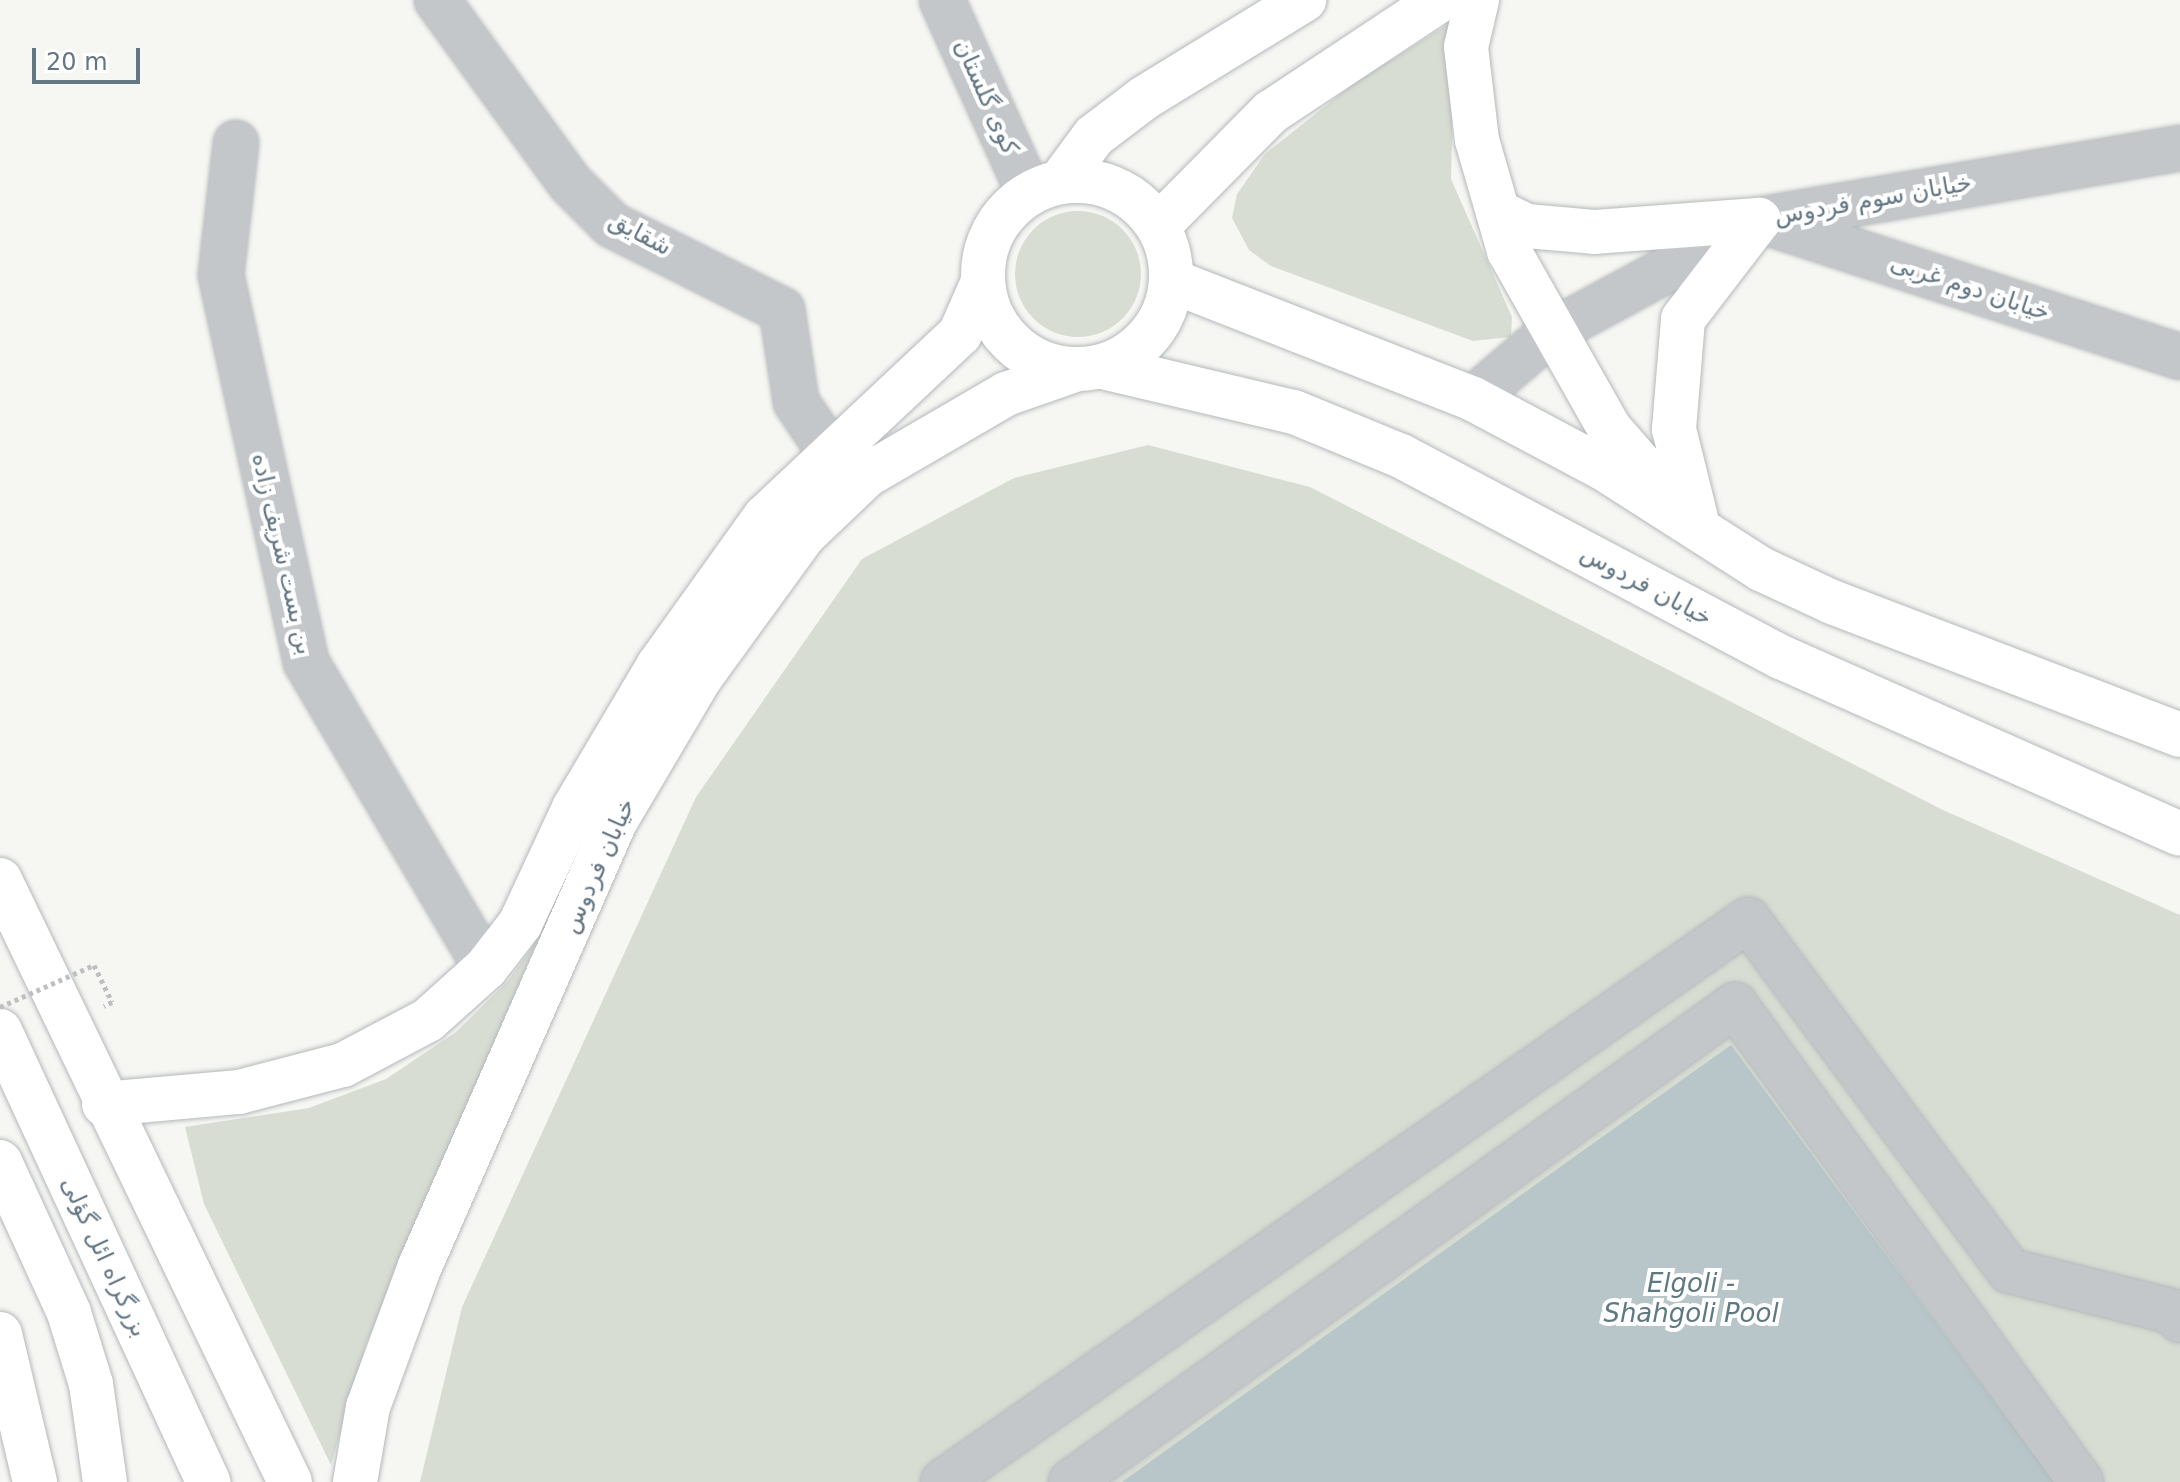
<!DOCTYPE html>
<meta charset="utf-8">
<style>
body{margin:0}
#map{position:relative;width:2180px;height:1482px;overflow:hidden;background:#f6f6f2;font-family:"DejaVu Sans",Vazirmatn,sans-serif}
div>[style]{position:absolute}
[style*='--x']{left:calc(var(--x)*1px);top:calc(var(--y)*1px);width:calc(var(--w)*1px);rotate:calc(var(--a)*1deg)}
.green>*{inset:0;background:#d7ddd3}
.round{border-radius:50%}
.water>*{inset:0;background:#b8c6c9}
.path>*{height:5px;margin-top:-2.5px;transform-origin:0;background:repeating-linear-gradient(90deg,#bdbfc1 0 4px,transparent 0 8px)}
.roads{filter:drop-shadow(0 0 2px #b4b9bc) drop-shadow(0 0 2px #b4b9bc)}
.minor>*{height:44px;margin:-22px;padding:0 22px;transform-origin:22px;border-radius:22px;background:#c3c7ca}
.major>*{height:44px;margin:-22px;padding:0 22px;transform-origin:22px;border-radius:22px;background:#fff}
.major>.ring{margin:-22px;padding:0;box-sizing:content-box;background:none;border:44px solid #fff;border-radius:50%}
.highway>*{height:44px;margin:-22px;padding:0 22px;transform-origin:22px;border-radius:22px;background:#fff}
.path-bridge>*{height:5px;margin-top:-2.5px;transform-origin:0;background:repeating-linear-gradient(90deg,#bdbfc1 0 4px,transparent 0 8px)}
span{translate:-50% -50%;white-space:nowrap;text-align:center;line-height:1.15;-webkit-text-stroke:8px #fff;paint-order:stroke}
.street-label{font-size:24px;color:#647784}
.water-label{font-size:26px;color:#5f7981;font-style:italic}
.scale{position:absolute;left:32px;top:48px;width:108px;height:36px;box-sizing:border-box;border:4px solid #647784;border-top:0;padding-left:10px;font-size:24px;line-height:28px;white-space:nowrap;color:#647784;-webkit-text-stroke:6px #fff;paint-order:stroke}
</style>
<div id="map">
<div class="green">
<div style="clip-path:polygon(1455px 20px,1451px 179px,1512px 317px,1511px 337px,1473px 341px,1271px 266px,1249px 250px,1232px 218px,1237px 194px,1265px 154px,1353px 84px)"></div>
<div class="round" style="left:1015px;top:211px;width:126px;height:126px"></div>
<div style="clip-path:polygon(1148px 445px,1310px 487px,1943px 810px,2180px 915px,2180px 1482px,420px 1482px,462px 1307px,696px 797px,862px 559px,1014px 478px)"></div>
<div style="clip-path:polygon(539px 937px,366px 1344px,331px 1465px,204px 1204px,185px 1127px,309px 1108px,386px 1079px,456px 1032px,508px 981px)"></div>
</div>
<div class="water">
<div style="clip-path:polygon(1731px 1045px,2054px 1482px,1122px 1482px,1542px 1180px)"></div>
</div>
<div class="path">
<div style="--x:94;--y:965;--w:41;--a:64.1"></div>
<div style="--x:112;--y:1002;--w:9;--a:153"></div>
</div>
<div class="roads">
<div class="minor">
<div style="--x:437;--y:0;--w:226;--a:54"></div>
<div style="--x:570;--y:183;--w:59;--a:45"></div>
<div style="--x:612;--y:225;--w:190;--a:26.6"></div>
<div style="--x:782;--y:310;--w:93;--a:81.3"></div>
<div style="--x:796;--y:402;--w:59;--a:56"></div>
<div style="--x:942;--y:0;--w:212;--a:65.7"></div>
<div style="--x:236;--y:143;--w:133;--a:96.5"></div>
<div style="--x:221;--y:275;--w:396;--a:77.6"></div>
<div style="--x:306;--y:662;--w:355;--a:59.5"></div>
<div style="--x:1765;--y:222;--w:436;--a:18"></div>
<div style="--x:1473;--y:399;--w:101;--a:-40.6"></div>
<div style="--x:1550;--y:333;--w:238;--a:-28.4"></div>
<div style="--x:1759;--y:220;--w:427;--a:-9.7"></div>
<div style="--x:943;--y:1482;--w:982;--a:-34.92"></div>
<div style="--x:1748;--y:920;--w:438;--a:53.3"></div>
<div style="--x:2010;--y:1271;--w:169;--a:14"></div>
<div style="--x:2174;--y:1312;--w:10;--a:53"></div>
<div style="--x:1071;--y:1482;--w:818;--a:-35.69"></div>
<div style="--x:1735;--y:1005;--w:589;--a:54.04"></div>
</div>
<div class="major">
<div style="--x:1477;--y:0;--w:48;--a:103.2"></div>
<div style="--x:1466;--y:47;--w:94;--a:83.3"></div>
<div style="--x:1477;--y:140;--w:116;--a:73.9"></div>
<div style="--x:1509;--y:251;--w:203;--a:60.5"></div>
<div style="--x:1609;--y:428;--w:81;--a:49"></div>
<div class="ring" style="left:983px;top:181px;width:144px;height:144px"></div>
<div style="--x:1060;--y:182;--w:57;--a:-53.5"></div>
<div style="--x:1094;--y:136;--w:63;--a:-37.2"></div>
<div style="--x:1144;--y:98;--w:188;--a:-31.5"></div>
<div style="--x:1498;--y:212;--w:32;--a:26"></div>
<div style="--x:1527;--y:226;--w:67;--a:5.1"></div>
<div style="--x:1594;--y:232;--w:165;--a:-4.2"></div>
<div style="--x:1158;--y:226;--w:161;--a:-45.3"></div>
<div style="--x:1271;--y:112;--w:203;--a:-33.5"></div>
<div style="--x:1172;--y:281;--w:323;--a:21.4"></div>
<div style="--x:1473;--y:399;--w:147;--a:28"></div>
<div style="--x:1603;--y:468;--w:188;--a:32.6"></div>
<div style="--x:1761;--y:569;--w:78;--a:24.9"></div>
<div style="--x:1832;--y:602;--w:373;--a:20.9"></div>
<div style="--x:1103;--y:367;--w:196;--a:13.3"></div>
<div style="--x:1294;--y:412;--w:116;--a:22.4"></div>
<div style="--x:1401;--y:456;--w:430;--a:27.9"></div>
<div style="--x:1781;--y:657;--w:436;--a:23.9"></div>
<div style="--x:1696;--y:518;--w:92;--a:-103.9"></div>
<div style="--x:1674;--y:429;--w:110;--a:-85.3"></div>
<div style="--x:1683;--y:319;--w:125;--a:-52.5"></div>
<div style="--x:104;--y:1104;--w:136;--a:-5.1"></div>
<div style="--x:239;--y:1092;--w:107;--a:-14.6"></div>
<div style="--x:343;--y:1065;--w:96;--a:-27.9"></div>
<div style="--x:428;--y:1020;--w:78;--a:-41.9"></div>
<div style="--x:486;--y:968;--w:56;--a:-52.3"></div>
<div style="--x:520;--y:924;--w:128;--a:-65"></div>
<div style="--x:574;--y:808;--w:166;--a:-59.3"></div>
<div style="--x:659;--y:665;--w:182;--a:-54.4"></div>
<div style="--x:765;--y:517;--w:267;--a:-43.2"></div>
<div style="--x:960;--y:334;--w:55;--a:-66.3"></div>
<div style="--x:355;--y:1482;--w:76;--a:-80.2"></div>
<div style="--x:368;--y:1407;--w:150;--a:-69.8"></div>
<div style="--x:420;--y:1266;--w:487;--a:-66.3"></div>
<div style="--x:616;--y:820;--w:165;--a:-59.4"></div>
<div style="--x:700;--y:678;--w:175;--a:-54"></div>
<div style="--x:803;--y:536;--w:88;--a:-43.6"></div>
<div style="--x:867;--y:475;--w:161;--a:-30.2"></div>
<div style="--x:1006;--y:394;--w:73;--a:-19.2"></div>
</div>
<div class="highway">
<div style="--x:0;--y:880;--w:668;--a:64.28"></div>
<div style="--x:0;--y:1031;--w:497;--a:65.2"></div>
<div style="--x:0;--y:1162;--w:166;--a:65.4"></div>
<div style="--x:69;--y:1313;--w:74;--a:72.8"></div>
<div style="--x:91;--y:1384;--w:99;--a:81.9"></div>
<div style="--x:0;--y:1334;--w:152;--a:76.7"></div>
</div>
</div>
<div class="path-bridge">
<div style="--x:0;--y:1007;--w:103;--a:-24.1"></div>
</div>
<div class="street-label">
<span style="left:986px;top:97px;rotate:66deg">کوی گلستان</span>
<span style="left:1873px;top:200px;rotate:-10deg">خیابان سوم فردوس</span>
<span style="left:640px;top:234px;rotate:28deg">شقایق</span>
<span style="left:1970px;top:288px;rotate:18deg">خیابان دوم غربی</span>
<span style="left:282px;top:554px;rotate:77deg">بن بست شریف زاده</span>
<span style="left:1646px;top:586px;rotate:28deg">خیابان فردوس</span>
<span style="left:599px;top:866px;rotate:-66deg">خیابان فردوس</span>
<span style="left:104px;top:1257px;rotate:65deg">بزرگراه ائل گؤلی</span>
</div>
<div class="water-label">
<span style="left:1691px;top:1299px">Elgoli -<br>Shahgoli Pool</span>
</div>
<div class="scale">20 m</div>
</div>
